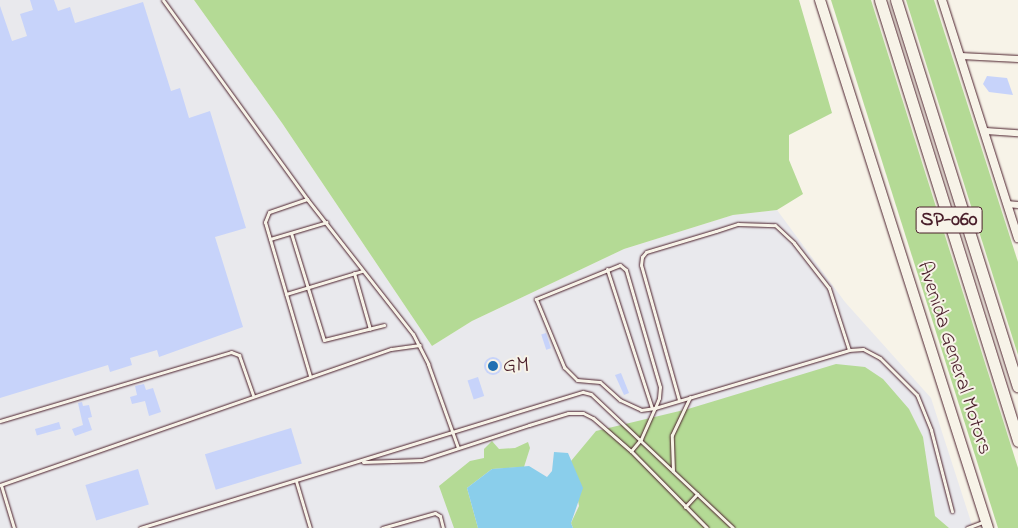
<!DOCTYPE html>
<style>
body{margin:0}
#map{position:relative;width:1018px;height:528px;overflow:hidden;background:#f7f3e8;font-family:"Indie Flower",sans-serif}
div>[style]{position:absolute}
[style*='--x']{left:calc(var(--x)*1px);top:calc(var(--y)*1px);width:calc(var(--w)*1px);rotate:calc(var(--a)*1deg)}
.built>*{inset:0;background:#e9e9ed}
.green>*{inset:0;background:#b4da95}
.water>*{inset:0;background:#8aceeb}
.building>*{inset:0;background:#c7d3fa;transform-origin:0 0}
.round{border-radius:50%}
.roads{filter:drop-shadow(0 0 1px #4a1f2b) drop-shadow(0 0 1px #4a1f2b)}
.service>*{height:3px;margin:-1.5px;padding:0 1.5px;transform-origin:1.5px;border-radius:1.5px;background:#f7f3e8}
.minor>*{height:6px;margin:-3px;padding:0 3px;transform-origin:3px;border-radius:3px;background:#f7f3e8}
.tertiary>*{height:8px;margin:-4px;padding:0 4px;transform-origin:4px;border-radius:4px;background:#f7f3e8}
.primary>*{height:10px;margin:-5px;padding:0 5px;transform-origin:5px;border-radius:5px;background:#f7f3e8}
.motorway>*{height:11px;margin:-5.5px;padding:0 5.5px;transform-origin:5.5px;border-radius:5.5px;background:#f7f3e8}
.dots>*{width:14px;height:14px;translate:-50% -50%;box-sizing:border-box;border:2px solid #f7f3e8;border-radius:50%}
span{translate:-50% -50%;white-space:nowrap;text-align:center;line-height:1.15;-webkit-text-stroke:4px #f7f3e8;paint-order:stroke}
.shield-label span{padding:1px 4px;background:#f7f3e8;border:1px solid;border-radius:4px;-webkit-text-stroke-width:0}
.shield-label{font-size:20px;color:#4a1f2b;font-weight:700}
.street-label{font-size:21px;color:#4a1f2b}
.poi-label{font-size:21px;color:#4a1f2b}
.left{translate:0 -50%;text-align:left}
</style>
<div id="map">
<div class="built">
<div style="clip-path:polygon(0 0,194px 0,282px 123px,432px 346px,472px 321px,624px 249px,733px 215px,777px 210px,845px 302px,931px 398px,973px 528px,0 528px)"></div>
</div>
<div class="green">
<div style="clip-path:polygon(194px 0,799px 0,832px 113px,789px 135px,789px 160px,803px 194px,777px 210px,733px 215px,624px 249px,472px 321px,432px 346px,282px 123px)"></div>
<div style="clip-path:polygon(831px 0,871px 0,1018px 468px,1018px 528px,998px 528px)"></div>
<div style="clip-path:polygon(906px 0,934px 0,1018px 262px,1018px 355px)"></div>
<div style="clip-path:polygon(836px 364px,865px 367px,883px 379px,909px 409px,923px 437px,935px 516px,949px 528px,573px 528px,571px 523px,579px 506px,571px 461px,596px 431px,688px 409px)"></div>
<div style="clip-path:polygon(492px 441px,499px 449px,515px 448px,528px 442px,530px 448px,524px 467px,492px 469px,467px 488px,478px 528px,454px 528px,439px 486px,470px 461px,484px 458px,484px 449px)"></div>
</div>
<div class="water">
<div style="clip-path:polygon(554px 452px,568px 453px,583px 488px,571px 523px,573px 528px,478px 528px,467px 488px,492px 469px,529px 466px,547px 477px,552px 471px)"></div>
</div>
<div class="building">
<div style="clip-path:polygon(30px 0,54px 0,58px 11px,70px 7px,75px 23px,143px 2px,171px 91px,180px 88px,189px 118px,210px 111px,246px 228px,215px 237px,243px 327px,159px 357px,157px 350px,130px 358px,132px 365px,110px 372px,108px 365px,0 398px,0 6px,12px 41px,27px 36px,20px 14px,33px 10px)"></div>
<div style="clip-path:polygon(987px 76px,1007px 78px,1013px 95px,989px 92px,983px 84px)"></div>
<div style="left:546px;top:333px;width:16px;height:5px;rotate:72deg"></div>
<div class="round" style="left:484px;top:357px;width:18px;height:18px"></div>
<div style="clip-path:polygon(621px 373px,629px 393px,624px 395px,615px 375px)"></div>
<div style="left:478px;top:377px;width:20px;height:11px;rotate:72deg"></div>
<div style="clip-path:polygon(144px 384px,146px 390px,153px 388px,161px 412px,149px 416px,145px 401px,132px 404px,130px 397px,137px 395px,135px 386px)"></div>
<div style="clip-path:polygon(82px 402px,83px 406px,89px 405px,92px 417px,88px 418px,92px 430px,75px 436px,72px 429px,83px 425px,78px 403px)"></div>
<div style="left:59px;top:422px;width:7px;height:25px;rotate:74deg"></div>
<div style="left:291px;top:428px;width:37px;height:90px;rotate:73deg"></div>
<div style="left:138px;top:469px;width:37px;height:55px;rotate:73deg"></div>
</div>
<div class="roads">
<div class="service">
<div style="--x:163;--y:0;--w:246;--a:54.1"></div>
<div style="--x:307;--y:199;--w:172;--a:51.9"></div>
<div style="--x:413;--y:334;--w:34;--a:63"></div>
<div style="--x:428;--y:364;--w:89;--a:70.3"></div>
<div style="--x:307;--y:199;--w:40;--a:161.1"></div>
<div style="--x:269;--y:212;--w:11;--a:112"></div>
<div style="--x:265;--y:222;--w:160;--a:73.7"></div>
<div style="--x:291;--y:233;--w:112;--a:72.9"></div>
<div style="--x:324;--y:340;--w:62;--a:-14"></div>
<div style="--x:270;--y:239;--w:59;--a:-16.6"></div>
<div style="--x:607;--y:269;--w:146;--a:72.1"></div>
<div style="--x:354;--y:273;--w:58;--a:74.1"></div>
<div style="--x:286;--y:294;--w:79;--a:-16.8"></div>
<div style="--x:679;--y:400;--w:140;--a:-105.7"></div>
<div style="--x:641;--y:265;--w:8;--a:-83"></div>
<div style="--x:642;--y:257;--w:6;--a:-51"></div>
<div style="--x:646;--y:252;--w:73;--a:-16.7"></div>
<div style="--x:716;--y:231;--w:23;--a:-18"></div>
<div style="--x:738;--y:224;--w:37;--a:2"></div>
<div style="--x:775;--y:225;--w:26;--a:43"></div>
<div style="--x:794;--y:243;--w:57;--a:52.1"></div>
<div style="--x:829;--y:288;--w:65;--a:72.1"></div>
<div style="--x:0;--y:421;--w:241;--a:-16.6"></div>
<div style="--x:231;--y:352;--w:9;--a:21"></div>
<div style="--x:239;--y:355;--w:42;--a:70.7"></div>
<div style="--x:631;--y:451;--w:16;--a:-50"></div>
<div style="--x:641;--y:439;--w:34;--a:-66"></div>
<div style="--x:655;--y:408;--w:11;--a:-68"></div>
<div style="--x:659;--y:398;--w:11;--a:-85"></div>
<div style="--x:660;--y:387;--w:122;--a:-106.2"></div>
<div style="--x:626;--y:270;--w:8;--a:-140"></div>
<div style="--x:620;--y:265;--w:91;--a:158"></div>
<div style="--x:536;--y:299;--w:74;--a:67.6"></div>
<div style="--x:564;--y:367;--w:18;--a:45"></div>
<div style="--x:577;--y:380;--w:23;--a:5"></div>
<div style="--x:600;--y:382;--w:27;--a:42"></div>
<div style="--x:620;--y:400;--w:23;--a:25"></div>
<div style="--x:641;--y:410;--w:14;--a:-8"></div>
<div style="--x:655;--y:408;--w:202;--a:-16.6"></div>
<div style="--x:849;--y:350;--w:14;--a:-4"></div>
<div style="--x:863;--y:349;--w:19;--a:28"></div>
<div style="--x:880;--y:358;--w:52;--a:45"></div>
<div style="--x:917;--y:395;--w:38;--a:68"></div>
<div style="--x:931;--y:430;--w:84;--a:75.5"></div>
<div style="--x:363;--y:462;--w:59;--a:-1.9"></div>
<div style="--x:422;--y:460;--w:113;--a:-18.1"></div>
<div style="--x:529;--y:425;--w:41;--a:-17.1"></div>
<div style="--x:568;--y:413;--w:15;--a:0"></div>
<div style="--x:583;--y:413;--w:11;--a:27"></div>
<div style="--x:593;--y:418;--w:50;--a:41"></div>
<div style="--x:631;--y:451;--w:108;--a:45.4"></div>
<div style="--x:673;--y:471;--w:36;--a:-92"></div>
<div style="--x:672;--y:435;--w:42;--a:-64.7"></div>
<div style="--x:296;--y:481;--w:49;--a:73.4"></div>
<div style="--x:0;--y:485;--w:414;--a:-19.2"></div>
<div style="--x:391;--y:349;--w:29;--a:-8"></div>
<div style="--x:1;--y:485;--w:45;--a:73.2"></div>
<div style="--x:685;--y:507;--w:18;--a:-47"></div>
<div style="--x:140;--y:528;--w:463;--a:-17.1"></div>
<div style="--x:583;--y:392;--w:8;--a:14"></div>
<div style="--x:591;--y:394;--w:195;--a:43.3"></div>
<div style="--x:382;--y:528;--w:55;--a:-15.8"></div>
<div style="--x:435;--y:513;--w:6;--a:31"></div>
<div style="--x:440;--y:516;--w:12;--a:76"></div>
<div style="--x:967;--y:528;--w:17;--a:-21"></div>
</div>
<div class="minor">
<div style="--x:961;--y:56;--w:57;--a:3"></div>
<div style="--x:986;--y:131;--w:32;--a:4"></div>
<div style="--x:1007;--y:204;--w:11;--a:5"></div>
</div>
<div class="tertiary">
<div style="--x:942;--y:0;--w:250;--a:72.3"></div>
</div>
<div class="primary">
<div style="--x:820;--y:0;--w:554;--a:72.35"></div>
</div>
<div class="motorway">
<div style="--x:880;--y:0;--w:462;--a:72.6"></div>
<div style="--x:896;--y:0;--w:405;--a:72.5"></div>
</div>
</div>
<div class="dots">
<div style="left:493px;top:366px;background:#1f6fb2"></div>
</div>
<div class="shield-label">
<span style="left:949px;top:220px">SP-060</span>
</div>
<div class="street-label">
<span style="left:954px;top:358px;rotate:72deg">Avenida General Motors</span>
</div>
<div class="poi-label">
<span class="left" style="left:503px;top:366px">GM</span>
</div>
</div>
